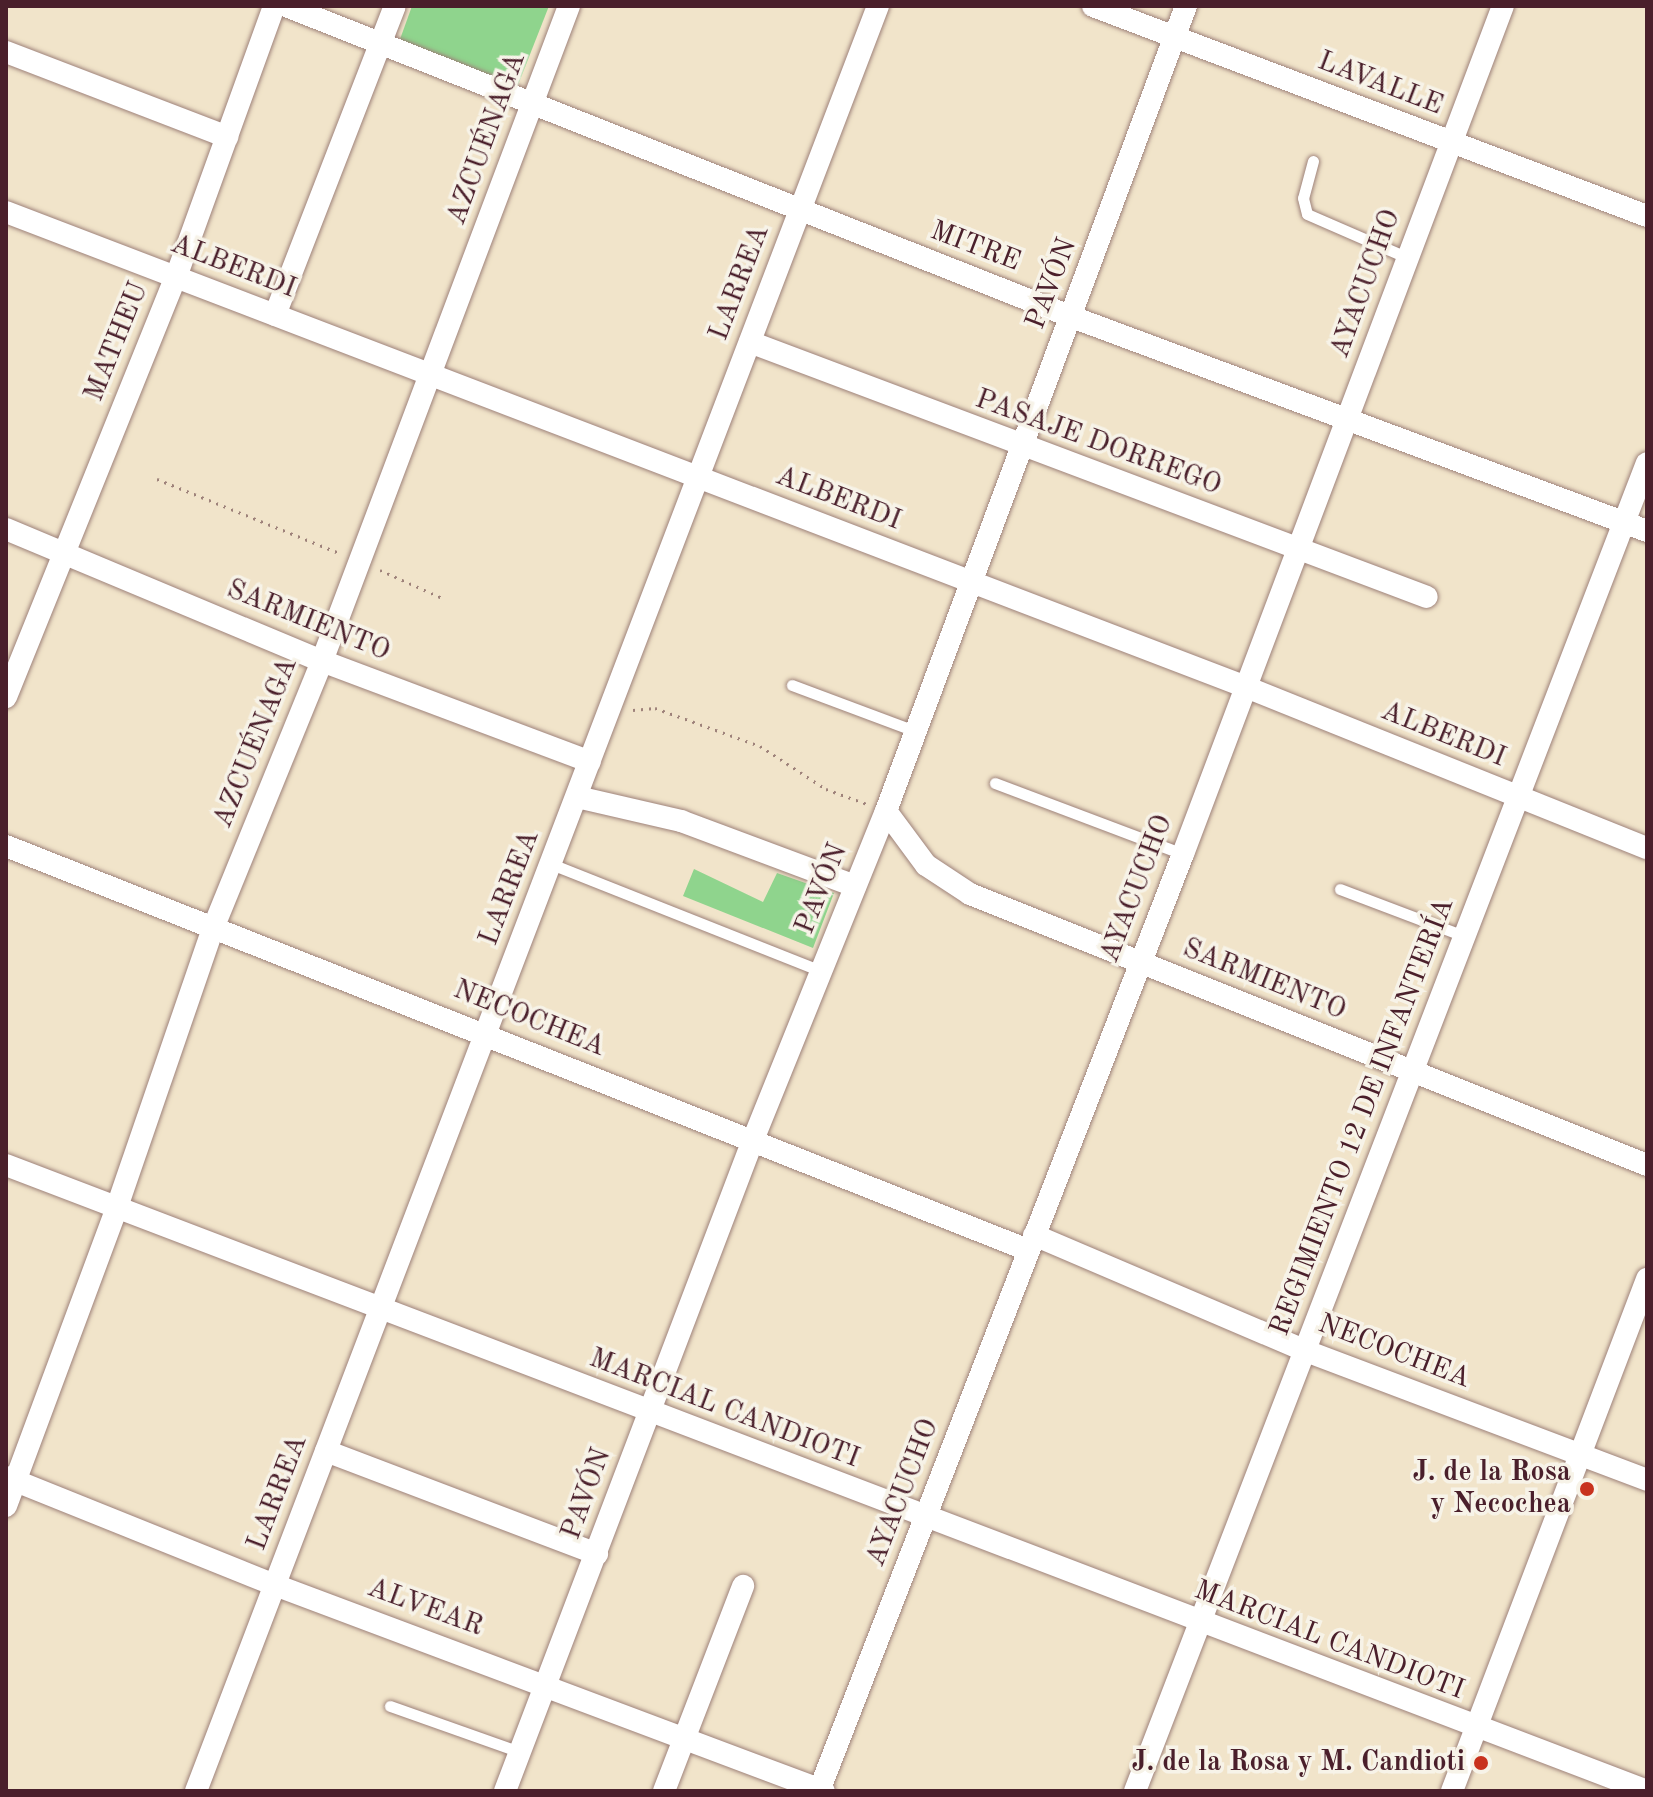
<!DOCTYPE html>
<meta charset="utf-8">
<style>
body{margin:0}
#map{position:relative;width:1653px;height:1797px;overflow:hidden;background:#f1e4ca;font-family:"Old Standard TT",serif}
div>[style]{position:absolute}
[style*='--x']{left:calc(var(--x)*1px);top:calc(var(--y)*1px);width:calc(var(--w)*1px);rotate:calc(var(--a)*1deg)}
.green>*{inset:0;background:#8fd48d}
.path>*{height:3px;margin-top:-1.5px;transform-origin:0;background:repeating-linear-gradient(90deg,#9e827a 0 2px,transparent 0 8px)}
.roads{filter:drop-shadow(0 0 2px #9e827a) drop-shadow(0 0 2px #9e827a)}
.lane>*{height:11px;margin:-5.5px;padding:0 5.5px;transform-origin:5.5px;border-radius:5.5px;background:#fff}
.street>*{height:22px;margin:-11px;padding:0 11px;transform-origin:11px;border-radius:11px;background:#fff}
.dots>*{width:22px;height:22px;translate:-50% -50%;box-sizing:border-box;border:4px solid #f7f3e8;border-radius:50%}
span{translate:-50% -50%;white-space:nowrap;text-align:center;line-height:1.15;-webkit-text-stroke:7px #f7f3e8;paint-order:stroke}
.street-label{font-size:28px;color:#4a1f2b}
.poi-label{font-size:28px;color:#4a1f2b;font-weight:700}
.right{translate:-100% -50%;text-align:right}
.frame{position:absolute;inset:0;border:8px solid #4a1f2b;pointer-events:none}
</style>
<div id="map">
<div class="green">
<div style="clip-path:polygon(412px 6px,549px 6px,516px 90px,399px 42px)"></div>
<div style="clip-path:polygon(694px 869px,763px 902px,777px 873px,834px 893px,813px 948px,683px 896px)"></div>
</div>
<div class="path">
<div style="--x:157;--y:479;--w:196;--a:22.1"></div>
<div style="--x:380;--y:570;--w:68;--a:24.3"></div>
<div style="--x:633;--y:710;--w:22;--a:-5"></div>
<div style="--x:655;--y:708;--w:112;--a:19.9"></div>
<div style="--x:760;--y:746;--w:79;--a:33.1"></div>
<div style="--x:826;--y:789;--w:44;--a:20.1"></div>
</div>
<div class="roads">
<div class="lane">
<div style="--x:1313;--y:161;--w:38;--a:105"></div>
<div style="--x:1303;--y:198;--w:16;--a:76"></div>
<div style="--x:1307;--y:214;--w:110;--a:23.5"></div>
<div style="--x:792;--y:685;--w:131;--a:20.5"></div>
<div style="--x:995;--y:783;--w:201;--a:20.7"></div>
<div style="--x:551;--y:864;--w:290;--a:21.6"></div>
<div style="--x:1340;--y:889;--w:133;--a:20.8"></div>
<div style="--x:390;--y:1706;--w:138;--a:19.5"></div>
</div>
<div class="street">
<div style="--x:286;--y:6;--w:845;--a:21.59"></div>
<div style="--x:1072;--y:317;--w:614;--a:20.41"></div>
<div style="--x:1093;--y:6;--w:592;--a:20.76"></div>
<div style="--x:6;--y:52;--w:237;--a:21"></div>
<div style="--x:6;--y:212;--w:1328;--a:20.96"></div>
<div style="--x:1246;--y:687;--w:432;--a:21.9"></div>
<div style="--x:275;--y:315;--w:331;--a:-68.8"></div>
<div style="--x:750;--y:342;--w:723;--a:20.64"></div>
<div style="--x:6;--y:529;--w:342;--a:22.7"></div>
<div style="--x:322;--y:661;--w:286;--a:20.6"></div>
<div style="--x:6;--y:697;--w:453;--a:-68"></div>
<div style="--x:176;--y:277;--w:288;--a:-70.1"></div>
<div style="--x:577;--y:797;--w:107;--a:13"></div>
<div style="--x:681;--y:821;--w:186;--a:20.5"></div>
<div style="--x:886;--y:811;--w:67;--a:53.5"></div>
<div style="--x:926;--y:865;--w:53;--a:33.4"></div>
<div style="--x:970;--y:894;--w:729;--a:21.82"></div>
<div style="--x:6;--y:846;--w:1099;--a:21.57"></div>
<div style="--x:6;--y:1165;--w:1756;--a:20.88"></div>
<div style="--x:1034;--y:1235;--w:296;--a:23.1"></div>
<div style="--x:1306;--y:1351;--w:365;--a:20.7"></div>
<div style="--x:326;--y:1451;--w:290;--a:20.8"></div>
<div style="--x:6;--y:1477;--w:290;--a:21.9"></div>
<div style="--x:275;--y:1585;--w:586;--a:20.57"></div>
<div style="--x:6;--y:1506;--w:319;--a:-69.6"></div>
<div style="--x:117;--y:1207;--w:297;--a:-71"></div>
<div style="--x:214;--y:926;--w:286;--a:-67.8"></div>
<div style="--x:322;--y:661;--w:700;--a:-69.34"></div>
<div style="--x:196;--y:1791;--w:1911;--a:-69.09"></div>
<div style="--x:505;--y:1791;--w:697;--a:-69.15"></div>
<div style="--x:753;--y:1140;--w:355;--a:-68"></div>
<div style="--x:886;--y:811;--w:859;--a:-69.56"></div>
<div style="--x:664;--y:1791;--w:220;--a:-68.9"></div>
<div style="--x:819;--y:1791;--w:1005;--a:-68.77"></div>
<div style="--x:1183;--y:854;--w:906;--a:-69.33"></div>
<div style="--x:1135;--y:1791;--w:1423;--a:-68.92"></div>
<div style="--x:1452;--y:1791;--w:548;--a:-69.15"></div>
</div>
</div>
<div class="dots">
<div style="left:1587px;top:1489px;background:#c8321e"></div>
<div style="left:1481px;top:1763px;background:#c8321e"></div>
</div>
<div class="street-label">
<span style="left:1380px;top:84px;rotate:21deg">LAVALLE</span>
<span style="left:487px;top:139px;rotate:-70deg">AZCUÉNAGA</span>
<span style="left:975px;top:247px;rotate:21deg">MITRE</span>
<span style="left:233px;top:267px;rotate:21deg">ALBERDI</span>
<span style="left:740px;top:283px;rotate:-69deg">LARREA</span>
<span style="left:1052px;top:284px;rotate:-69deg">PAVÓN</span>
<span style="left:1366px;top:284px;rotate:-70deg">AYACUCHO</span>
<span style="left:117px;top:342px;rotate:-68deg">MATHEU</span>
<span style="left:1098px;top:443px;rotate:20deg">PASAJE DORREGO</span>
<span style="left:838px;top:499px;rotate:21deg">ALBERDI</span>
<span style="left:308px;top:621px;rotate:22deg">SARMIENTO</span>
<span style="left:1443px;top:735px;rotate:22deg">ALBERDI</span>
<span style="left:256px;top:743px;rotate:-68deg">AZCUÉNAGA</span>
<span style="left:510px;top:888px;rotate:-69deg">LARREA</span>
<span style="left:822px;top:889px;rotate:-68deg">PAVÓN</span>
<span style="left:1137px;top:889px;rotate:-69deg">AYACUCHO</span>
<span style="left:1264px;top:980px;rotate:22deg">SARMIENTO</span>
<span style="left:529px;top:1019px;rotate:22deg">NECOCHEA</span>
<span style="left:1363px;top:1117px;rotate:-69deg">REGIMIENTO 12 DE INFANTERÍA</span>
<span style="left:1394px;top:1352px;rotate:21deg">NECOCHEA</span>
<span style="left:724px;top:1409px;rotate:21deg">MARCIAL CANDIOTI</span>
<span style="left:278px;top:1493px;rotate:-69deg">LARREA</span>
<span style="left:903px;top:1493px;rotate:-69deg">AYACUCHO</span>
<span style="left:587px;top:1494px;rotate:-70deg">PAVÓN</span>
<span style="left:425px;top:1608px;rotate:20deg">ALVEAR</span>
<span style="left:1329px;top:1641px;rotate:21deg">MARCIAL CANDIOTI</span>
</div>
<div class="poi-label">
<span class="right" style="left:1571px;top:1489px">J. de la Rosa<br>y Necochea</span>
<span class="right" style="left:1465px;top:1763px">J. de la Rosa y M. Candioti</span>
</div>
<div class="frame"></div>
</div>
